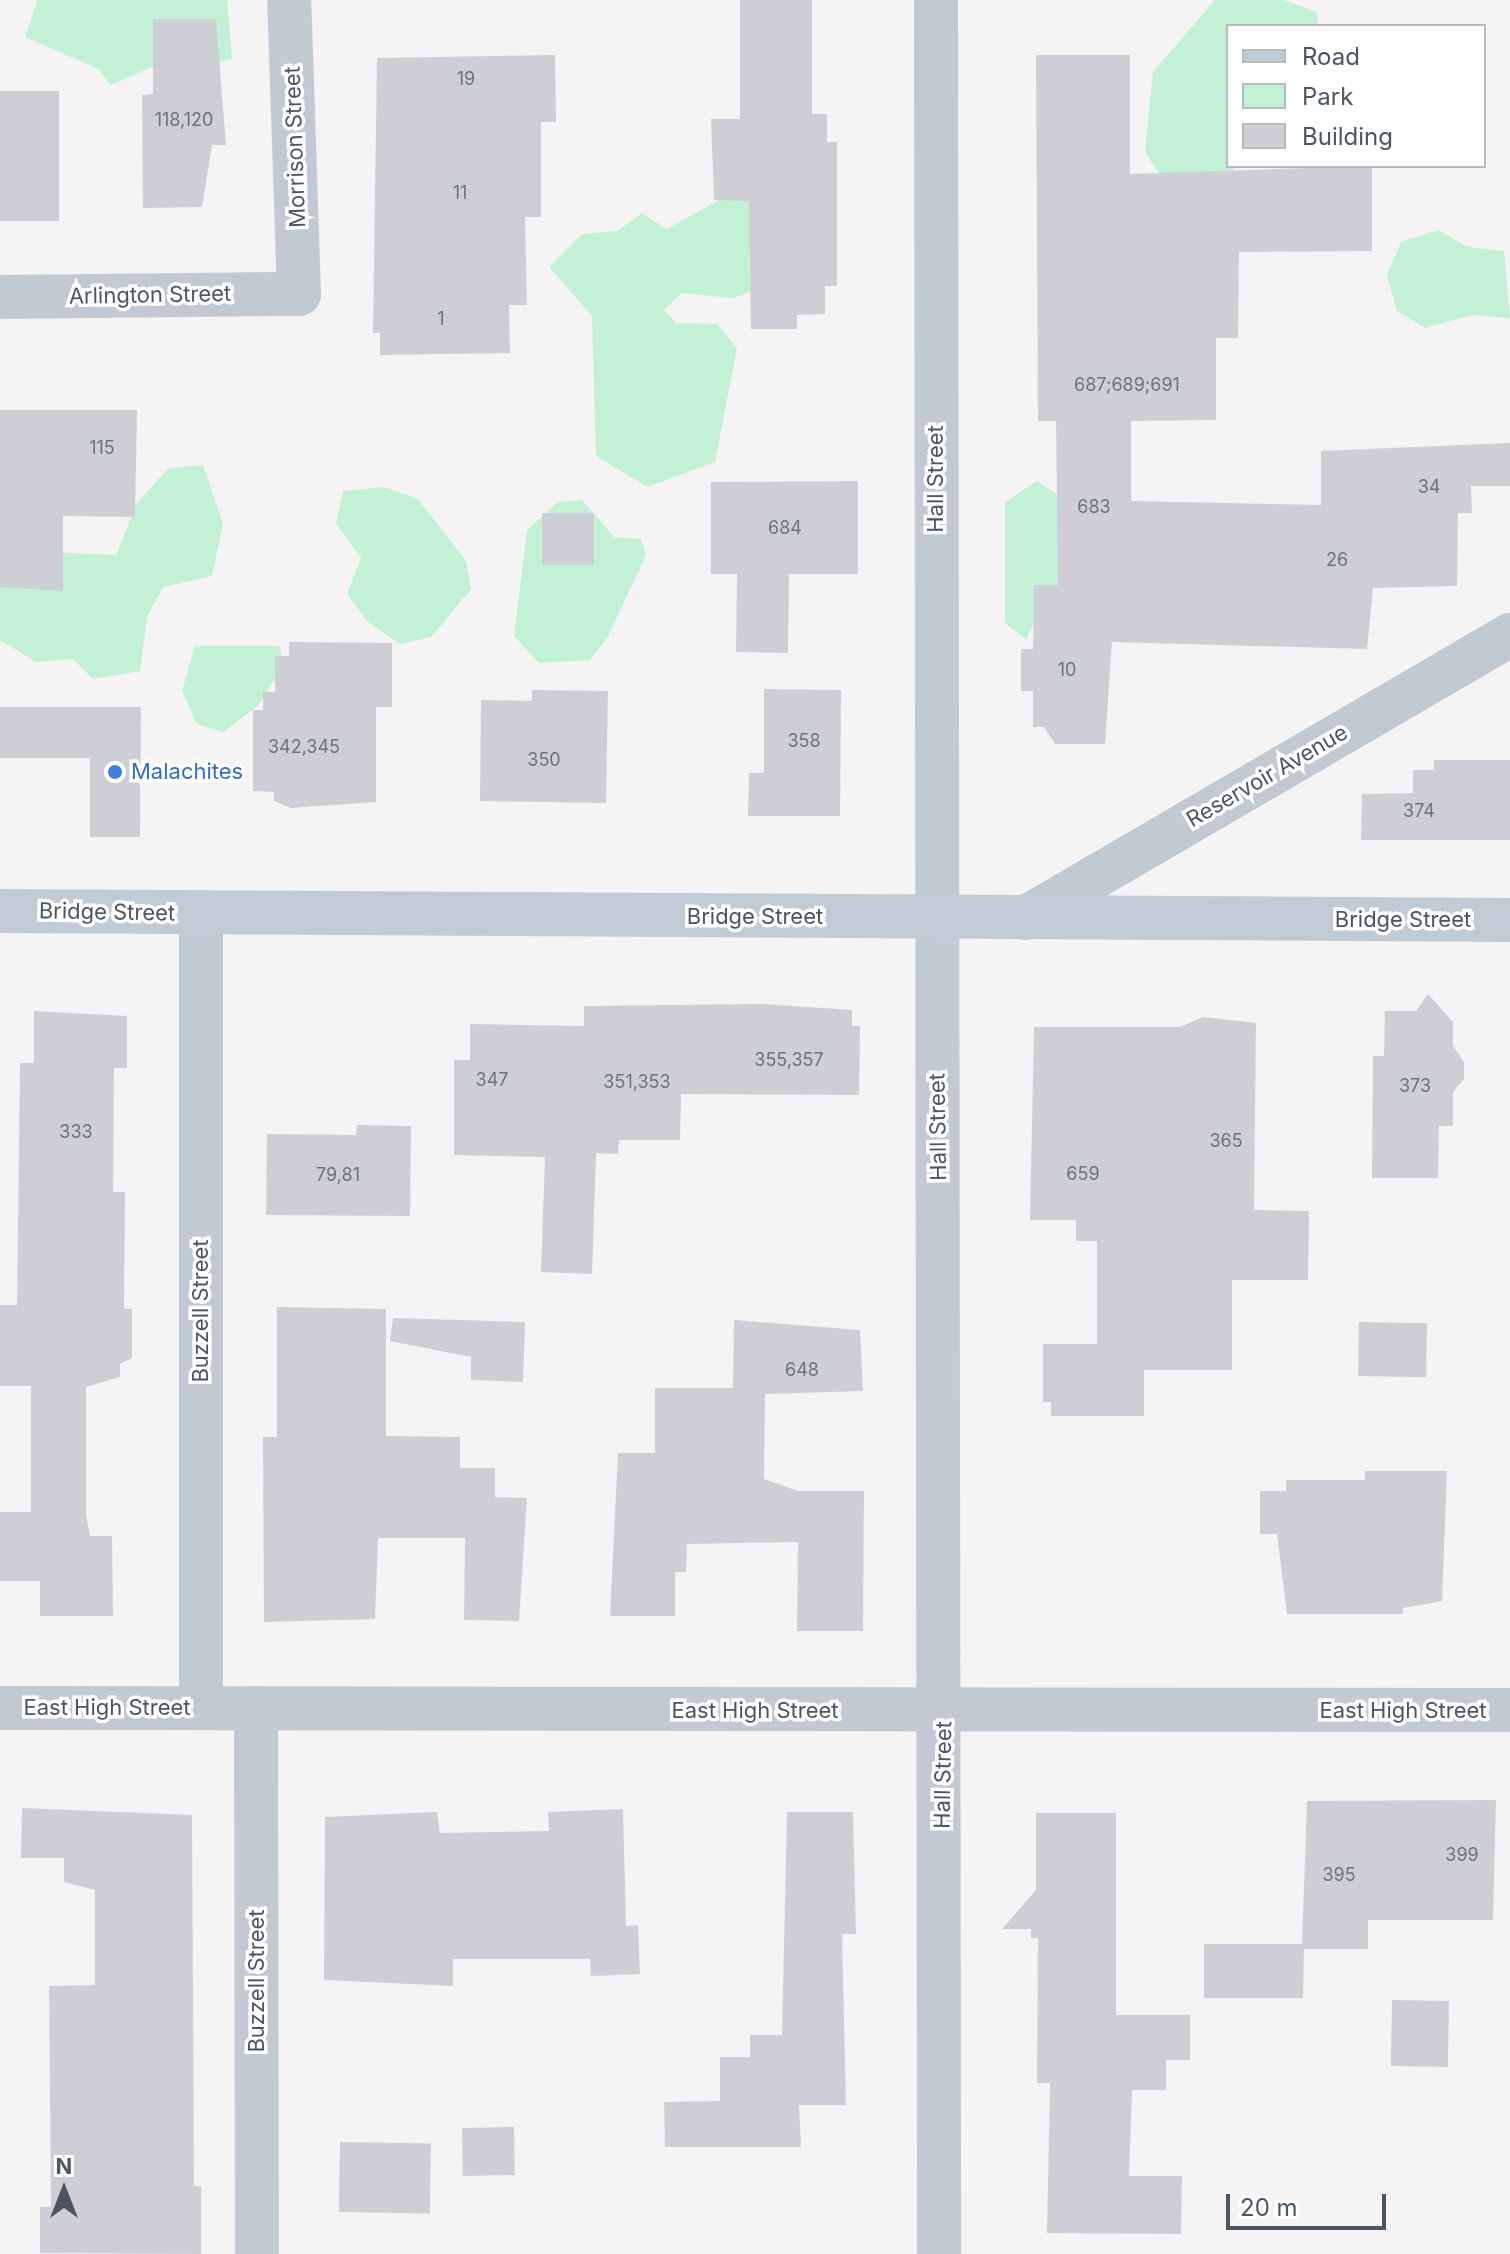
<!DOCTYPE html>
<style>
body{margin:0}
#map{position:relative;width:1510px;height:2254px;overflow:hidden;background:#f5f3f3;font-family:Inter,sans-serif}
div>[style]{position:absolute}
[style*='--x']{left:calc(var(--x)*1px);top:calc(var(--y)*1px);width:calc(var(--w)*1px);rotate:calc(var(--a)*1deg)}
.green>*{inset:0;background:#c3f1d5}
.building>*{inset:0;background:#cdcfd5;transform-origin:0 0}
.minor>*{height:44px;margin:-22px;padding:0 22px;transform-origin:22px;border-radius:22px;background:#c1cad2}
.secondary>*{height:44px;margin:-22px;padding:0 22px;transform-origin:22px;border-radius:22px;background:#c1cbd6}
.dots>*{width:22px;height:22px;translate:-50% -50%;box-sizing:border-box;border:4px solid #fff;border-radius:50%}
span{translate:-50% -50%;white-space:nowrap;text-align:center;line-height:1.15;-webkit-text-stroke:7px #fff;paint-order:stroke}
.number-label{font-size:18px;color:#6b747e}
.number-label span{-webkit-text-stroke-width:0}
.street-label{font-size:22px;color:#4a5661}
.shop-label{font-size:22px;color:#366cbe}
.left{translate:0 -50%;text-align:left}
.legend{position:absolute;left:1226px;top:24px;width:260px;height:144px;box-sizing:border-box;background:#fff;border:2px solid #b7bbc0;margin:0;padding:10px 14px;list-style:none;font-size:24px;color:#4a5661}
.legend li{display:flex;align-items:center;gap:16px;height:40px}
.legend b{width:40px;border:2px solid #b7bbc0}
.north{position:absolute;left:24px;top:2150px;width:80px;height:80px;-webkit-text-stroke:6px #fff;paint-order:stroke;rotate:0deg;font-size:22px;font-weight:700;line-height:32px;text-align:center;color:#4a5661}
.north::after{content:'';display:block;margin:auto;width:28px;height:36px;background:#4a5661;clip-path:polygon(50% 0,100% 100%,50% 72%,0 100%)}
.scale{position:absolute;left:1226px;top:2194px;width:160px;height:36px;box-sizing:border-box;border:4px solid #4a5661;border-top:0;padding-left:10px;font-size:24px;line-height:28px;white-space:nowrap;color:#4a5661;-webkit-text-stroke:6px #fff;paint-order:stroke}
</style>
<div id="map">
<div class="green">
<div style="clip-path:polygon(38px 0,227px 0,232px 58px,208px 67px,173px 58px,110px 85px,99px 69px,25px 37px)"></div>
<div style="clip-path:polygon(1215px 0,1284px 0,1317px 12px,1318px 26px,1228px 26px,1228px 166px,1237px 166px,1212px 192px,1167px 185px,1145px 152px,1153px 72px)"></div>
<div style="clip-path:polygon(727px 196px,763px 200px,763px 288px,733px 298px,682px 293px,664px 310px,676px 323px,717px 324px,737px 348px,715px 462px,647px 487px,596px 456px,592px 316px,549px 267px,582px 234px,617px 231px,642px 213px,666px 229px)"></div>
<div style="clip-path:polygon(1438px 230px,1468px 247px,1504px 251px,1510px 318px,1473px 315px,1425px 328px,1397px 311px,1387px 275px,1401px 242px)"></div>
<div style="clip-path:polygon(203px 465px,223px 524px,212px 576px,163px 587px,147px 617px,140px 671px,93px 679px,73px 659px,36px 662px,0 640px,0 538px,49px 552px,116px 555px,137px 503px,169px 468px)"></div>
<div style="clip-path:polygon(1037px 481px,1080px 510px,1133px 573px,1049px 593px,1026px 640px,1005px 623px,1005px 502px)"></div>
<div style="clip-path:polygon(384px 487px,418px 499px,466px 561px,471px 589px,431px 637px,400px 644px,368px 622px,347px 594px,361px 558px,336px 523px,343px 491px)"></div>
<div style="clip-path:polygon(582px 500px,614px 537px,641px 539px,646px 555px,608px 637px,590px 660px,539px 663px,514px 636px,527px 530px,558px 502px)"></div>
<div style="clip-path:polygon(195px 646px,279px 646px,284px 664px,258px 706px,223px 732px,197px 724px,182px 691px)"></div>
</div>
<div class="building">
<div style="clip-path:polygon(740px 0,812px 0,812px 114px,827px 114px,827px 142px,837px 142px,837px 286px,825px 286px,825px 314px,797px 315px,797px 329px,751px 329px,749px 201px,714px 200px,711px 119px,740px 119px)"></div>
<div style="clip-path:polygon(153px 19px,216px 19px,226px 145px,212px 145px,202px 207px,143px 208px,142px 95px,153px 94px)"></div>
<div style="clip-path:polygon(555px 55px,556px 122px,541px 122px,541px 217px,525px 217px,527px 305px,509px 305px,510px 353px,380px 355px,380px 333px,373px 333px,377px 58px)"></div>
<div style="clip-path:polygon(1036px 55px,1130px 55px,1130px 174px,1372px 166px,1372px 251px,1239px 252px,1238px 338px,1216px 338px,1216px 420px,1131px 421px,1131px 501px,1321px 505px,1321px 451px,1510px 443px,1510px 486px,1471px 486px,1472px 513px,1458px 513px,1457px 586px,1373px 588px,1367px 649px,1112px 642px,1105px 744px,1055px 744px,1044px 727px,1033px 727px,1033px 691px,1021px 691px,1021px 649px,1033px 649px,1034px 585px,1058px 585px,1056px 421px,1038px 421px)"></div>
<div style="left:0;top:91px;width:59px;height:130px"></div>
<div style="clip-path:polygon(0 410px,137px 410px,135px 517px,63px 516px,63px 591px,0 587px)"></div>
<div style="clip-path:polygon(858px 481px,858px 574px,789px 574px,788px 653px,736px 652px,737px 574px,711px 574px,711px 482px)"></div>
<div style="left:594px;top:513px;width:52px;height:52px;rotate:90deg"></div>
<div style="clip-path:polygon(289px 642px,392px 643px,392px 707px,376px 707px,376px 802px,291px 808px,274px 801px,274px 792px,253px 791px,253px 710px,263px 710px,263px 692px,275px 692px,275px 656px,289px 656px)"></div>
<div style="clip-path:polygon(764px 689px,841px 690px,840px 816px,748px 816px,749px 773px,764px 773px)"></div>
<div style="clip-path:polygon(532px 690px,608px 691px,606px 803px,480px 801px,481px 700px,532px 701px)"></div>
<div style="clip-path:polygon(0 707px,141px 707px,140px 837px,90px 837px,90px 758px,0 758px)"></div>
<div style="clip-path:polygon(1434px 760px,1510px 760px,1510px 840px,1361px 840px,1362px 794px,1413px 793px,1413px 770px,1434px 770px)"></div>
<div style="clip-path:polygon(1428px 994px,1453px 1022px,1453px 1046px,1464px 1062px,1464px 1079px,1453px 1092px,1453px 1126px,1439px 1126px,1438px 1178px,1372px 1178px,1373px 1056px,1384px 1056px,1385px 1011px,1416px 1011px)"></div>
<div style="clip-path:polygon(762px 1004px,852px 1010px,852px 1026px,860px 1026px,859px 1095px,681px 1094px,680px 1140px,619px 1140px,618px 1154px,596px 1153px,592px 1274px,541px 1272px,545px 1157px,454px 1155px,454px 1060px,470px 1060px,470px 1024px,584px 1026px,584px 1006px)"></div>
<div style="clip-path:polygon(34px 1011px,127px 1016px,127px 1068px,114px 1068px,113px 1192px,125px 1192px,124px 1309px,132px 1309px,132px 1358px,120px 1364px,120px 1377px,86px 1387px,86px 1514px,90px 1536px,112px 1536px,113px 1616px,40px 1616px,40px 1581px,0 1581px,0 1512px,31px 1512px,31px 1386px,0 1386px,0 1305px,17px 1305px,20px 1063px,34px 1063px)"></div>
<div style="clip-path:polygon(1203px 1017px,1256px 1023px,1254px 1210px,1309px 1211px,1308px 1280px,1232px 1280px,1232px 1370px,1144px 1370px,1144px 1416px,1051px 1416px,1051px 1402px,1043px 1402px,1043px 1344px,1097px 1344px,1097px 1241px,1076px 1241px,1076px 1220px,1030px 1220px,1034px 1027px,1180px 1027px)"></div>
<div style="clip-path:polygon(357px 1125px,411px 1126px,410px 1216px,266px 1215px,267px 1134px,356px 1135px)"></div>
<div style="clip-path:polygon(277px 1307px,386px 1309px,386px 1436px,460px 1437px,460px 1468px,495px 1468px,495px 1497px,527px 1498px,519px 1621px,464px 1620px,465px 1538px,378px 1538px,375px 1619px,264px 1622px,263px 1437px,277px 1437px)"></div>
<div style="clip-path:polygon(393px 1318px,525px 1322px,523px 1382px,471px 1380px,471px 1357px,390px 1341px)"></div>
<div style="clip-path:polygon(734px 1320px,860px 1330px,863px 1391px,765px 1394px,764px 1479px,798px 1491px,864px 1491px,863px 1631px,797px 1631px,798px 1542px,687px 1544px,686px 1572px,675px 1572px,675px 1616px,610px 1616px,618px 1453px,655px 1453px,655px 1388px,733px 1388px)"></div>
<div style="left:1359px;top:1322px;width:68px;height:54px;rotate:1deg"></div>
<div style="clip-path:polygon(1365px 1471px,1447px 1471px,1442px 1601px,1403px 1608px,1403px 1614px,1287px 1614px,1277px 1534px,1260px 1534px,1260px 1491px,1286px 1491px,1286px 1480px,1365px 1480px)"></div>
<div style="clip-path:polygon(1496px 1800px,1493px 1920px,1368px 1920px,1368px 1949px,1304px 1949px,1303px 1998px,1204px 1998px,1204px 1944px,1302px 1944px,1307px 1801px)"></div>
<div style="clip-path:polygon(22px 1808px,192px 1815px,194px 2186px,201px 2186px,201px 2254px,40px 2253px,40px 2207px,51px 2207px,49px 1986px,95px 1985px,95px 1890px,64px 1882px,64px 1858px,21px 1858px)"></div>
<div style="clip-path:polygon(623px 1809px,626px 1926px,638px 1925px,640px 1974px,591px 1976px,590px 1959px,453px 1959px,453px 1986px,324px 1980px,325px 1817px,437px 1812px,440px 1833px,549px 1831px,548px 1812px)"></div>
<div style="clip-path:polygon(787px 1812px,853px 1812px,856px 1934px,842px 1934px,846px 2105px,799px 2105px,801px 2147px,665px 2147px,664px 2102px,720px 2101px,720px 2057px,750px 2057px,750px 2035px,782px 2035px)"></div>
<div style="clip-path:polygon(1036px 1813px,1116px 1813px,1116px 2015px,1190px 2015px,1190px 2060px,1166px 2060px,1166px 2090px,1132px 2090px,1129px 2176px,1182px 2176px,1181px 2234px,1047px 2233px,1050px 2083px,1037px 2083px,1038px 1938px,1031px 1938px,1031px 1929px,1002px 1929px,1036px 1890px)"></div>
<div style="left:1392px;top:2000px;width:57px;height:66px;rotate:1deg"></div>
<div style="left:514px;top:2127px;width:48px;height:52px;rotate:89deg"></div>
<div style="left:340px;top:2142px;width:91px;height:70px;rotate:1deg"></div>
</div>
<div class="minor">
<div style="--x:936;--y:0;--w:2254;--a:89.92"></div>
<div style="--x:0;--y:297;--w:299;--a:-0.6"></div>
<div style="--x:299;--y:294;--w:294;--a:-91.9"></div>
<div style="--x:201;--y:913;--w:795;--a:90"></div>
<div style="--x:1025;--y:918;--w:562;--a:-30.26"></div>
<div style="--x:0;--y:1708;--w:1510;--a:0.08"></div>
<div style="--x:256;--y:1708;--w:546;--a:89.9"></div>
</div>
<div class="secondary">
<div style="--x:0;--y:911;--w:1510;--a:0.34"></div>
</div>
<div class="dots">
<div style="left:115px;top:772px;background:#3f7fe0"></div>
</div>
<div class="number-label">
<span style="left:466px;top:79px">19</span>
<span style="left:184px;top:120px">118,120</span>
<span style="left:460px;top:193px">11</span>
<span style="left:441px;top:319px">1</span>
<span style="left:1127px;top:385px">687;689;691</span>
<span style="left:102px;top:448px">115</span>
<span style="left:1429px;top:487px">34</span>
<span style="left:1094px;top:507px">683</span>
<span style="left:785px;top:528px">684</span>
<span style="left:1337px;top:560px">26</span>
<span style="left:1067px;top:670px">10</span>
<span style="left:804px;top:741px">358</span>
<span style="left:304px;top:747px">342,345</span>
<span style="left:544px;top:760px">350</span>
<span style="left:1419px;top:811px">374</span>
<span style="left:789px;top:1060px">355,357</span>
<span style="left:492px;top:1080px">347</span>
<span style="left:637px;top:1082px">351,353</span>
<span style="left:1415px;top:1086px">373</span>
<span style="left:76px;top:1132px">333</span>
<span style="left:1226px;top:1141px">365</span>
<span style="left:1083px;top:1174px">659</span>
<span style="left:338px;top:1175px">79,81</span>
<span style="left:802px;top:1370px">648</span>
<span style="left:1462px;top:1855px">399</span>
<span style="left:1339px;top:1875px">395</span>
</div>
<div class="street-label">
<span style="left:295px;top:147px;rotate:-92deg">Morrison Street</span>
<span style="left:150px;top:295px;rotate:-1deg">Arlington Street</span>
<span style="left:936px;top:479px;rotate:-90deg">Hall Street</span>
<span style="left:1267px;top:776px;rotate:-30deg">Reservoir Avenue</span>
<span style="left:107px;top:912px;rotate:1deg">Bridge Street</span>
<span style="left:755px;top:917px">Bridge Street</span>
<span style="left:1403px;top:920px">Bridge Street</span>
<span style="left:938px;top:1127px;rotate:-91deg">Hall Street</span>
<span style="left:201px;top:1311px;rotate:-90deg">Buzzell Street</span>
<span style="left:107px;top:1708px">East High Street</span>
<span style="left:755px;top:1711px">East High Street</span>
<span style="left:1403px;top:1711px">East High Street</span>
<span style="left:943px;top:1775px;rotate:-89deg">Hall Street</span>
<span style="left:257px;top:1981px;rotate:-90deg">Buzzell Street</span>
</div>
<div class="shop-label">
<span class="left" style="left:131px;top:772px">Malachites</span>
</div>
<ul class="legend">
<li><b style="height:10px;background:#c1cbd6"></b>Road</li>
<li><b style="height:22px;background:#c3f1d5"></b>Park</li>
<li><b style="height:22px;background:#cdcfd5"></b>Building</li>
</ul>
<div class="north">N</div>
<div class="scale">20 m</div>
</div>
